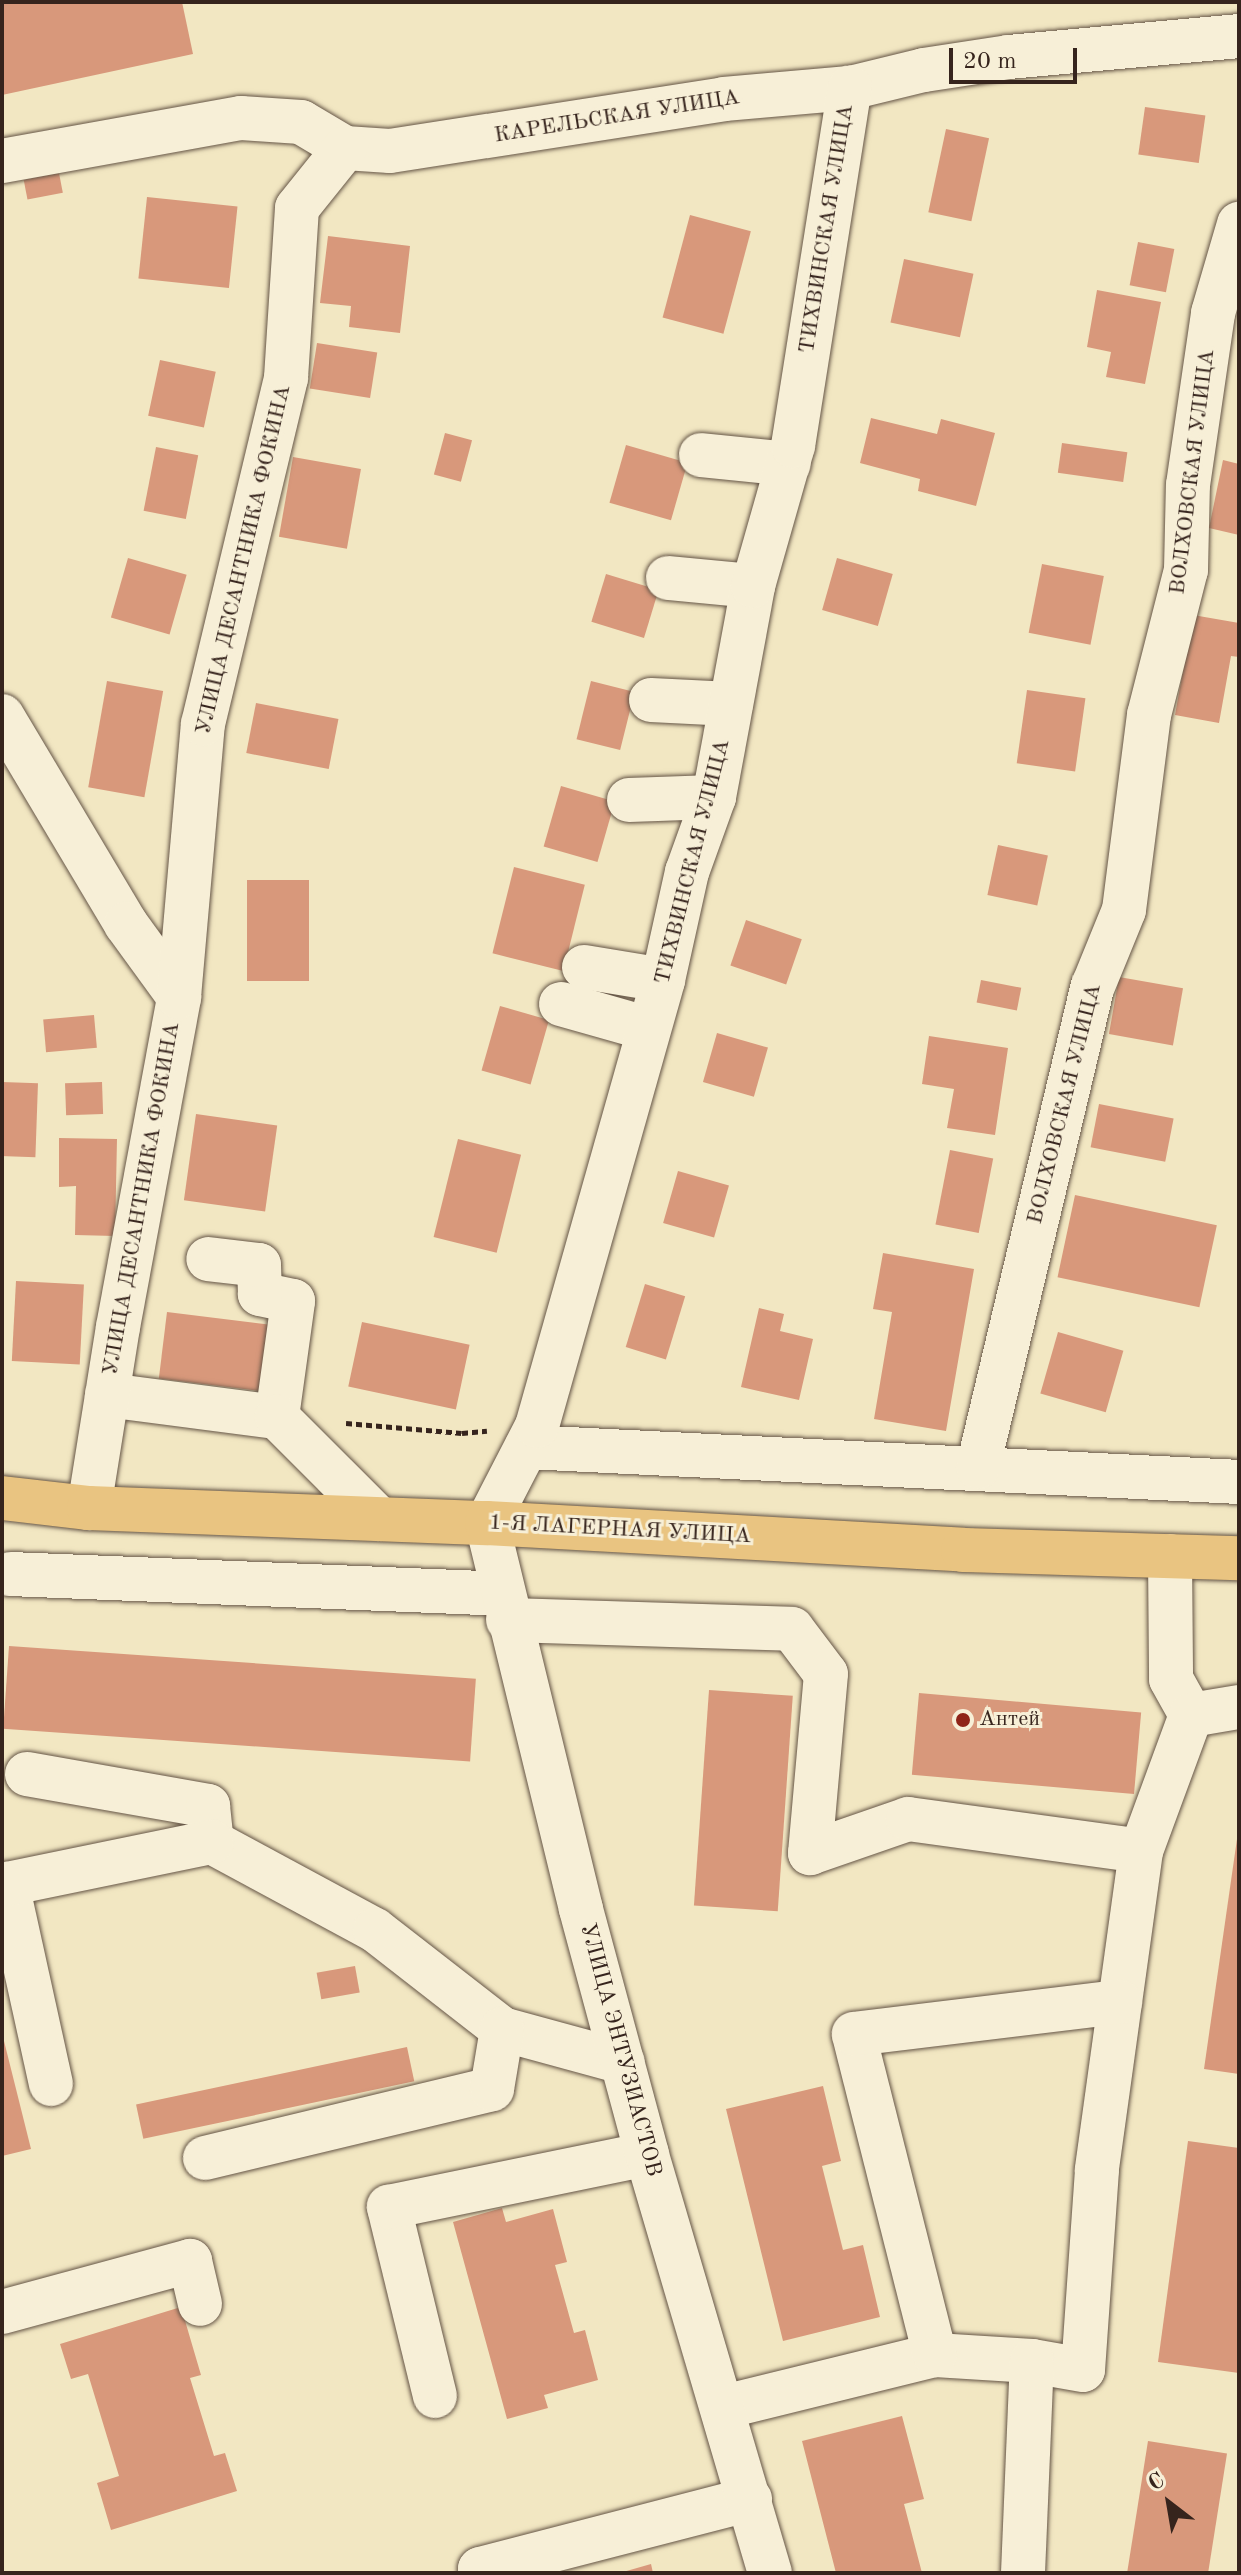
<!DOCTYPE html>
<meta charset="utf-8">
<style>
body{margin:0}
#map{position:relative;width:1241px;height:2575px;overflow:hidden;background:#f2e7c2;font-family:"Old Standard TT",serif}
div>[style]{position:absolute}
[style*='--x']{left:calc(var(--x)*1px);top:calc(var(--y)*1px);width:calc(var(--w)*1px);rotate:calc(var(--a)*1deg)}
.building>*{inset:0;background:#d8987b;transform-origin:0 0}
.path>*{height:5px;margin-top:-2.5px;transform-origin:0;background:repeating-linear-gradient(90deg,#36241d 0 6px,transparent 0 10px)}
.roads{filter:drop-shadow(0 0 2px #655546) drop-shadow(0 0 2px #655546)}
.minor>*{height:44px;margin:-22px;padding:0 22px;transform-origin:22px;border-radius:22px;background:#f7efd7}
.major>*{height:44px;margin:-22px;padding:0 22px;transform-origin:22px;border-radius:22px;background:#e9c481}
.dots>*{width:22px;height:22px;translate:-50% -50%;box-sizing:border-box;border:4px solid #f7efd7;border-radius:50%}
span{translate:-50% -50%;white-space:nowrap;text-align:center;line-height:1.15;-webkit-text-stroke:6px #f7efd7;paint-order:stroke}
.street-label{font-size:22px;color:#36241d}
.poi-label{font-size:22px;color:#36241d}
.left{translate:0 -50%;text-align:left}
.frame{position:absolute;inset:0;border:4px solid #36241d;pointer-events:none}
.north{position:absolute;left:1129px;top:2463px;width:80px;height:80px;-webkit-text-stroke:6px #f7efd7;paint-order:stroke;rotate:329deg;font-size:22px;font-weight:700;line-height:32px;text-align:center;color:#36241d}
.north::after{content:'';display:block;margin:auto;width:28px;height:36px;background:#36241d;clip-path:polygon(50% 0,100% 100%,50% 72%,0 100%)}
.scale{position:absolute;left:949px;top:48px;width:128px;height:36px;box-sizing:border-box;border:4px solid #36241d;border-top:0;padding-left:10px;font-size:24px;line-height:28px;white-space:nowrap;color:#36241d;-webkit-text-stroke:6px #f7efd7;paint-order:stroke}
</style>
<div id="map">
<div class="building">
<div style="clip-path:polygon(2px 2px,182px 2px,193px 54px,2px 95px)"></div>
<div style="left:1145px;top:107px;width:61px;height:48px;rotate:8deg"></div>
<div style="left:946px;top:129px;width:44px;height:85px;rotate:12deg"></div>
<div style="left:59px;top:173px;width:20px;height:36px;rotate:79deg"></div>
<div style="left:147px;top:197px;width:91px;height:82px;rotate:6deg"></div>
<div style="left:690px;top:215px;width:63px;height:106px;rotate:15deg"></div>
<div style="clip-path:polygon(328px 236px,410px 246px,400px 333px,349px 327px,351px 306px,320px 303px)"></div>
<div style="left:1138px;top:242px;width:37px;height:44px;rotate:11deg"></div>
<div style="left:904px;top:259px;width:71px;height:65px;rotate:12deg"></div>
<div style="clip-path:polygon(1097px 290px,1161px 302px,1145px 384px,1106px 377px,1111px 352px,1087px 347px)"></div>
<div style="left:317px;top:343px;width:61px;height:46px;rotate:9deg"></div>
<div style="left:160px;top:360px;width:57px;height:57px;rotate:12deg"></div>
<div style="clip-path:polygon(871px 418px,937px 434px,941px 419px,995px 433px,976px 506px,918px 491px,920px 479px,860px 463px)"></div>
<div style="left:445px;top:433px;width:28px;height:43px;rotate:15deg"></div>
<div style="left:1062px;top:443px;width:66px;height:30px;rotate:8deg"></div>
<div style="left:626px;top:445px;width:64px;height:60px;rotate:16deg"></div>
<div style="left:156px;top:447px;width:43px;height:65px;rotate:11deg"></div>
<div style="left:293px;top:457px;width:69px;height:81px;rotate:10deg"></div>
<div style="clip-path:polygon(1223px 460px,1239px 464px,1239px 535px,1209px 528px)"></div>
<div style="left:128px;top:558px;width:61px;height:62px;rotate:16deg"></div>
<div style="left:837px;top:558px;width:58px;height:54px;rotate:16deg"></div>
<div style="left:1042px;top:564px;width:63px;height:70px;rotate:11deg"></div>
<div style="left:606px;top:574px;width:55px;height:50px;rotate:17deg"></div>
<div style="clip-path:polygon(1193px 615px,1239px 623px,1239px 657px,1231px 656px,1219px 723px,1175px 715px)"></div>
<div style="left:107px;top:681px;width:57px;height:108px;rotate:10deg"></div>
<div style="left:591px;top:681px;width:45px;height:60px;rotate:14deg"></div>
<div style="left:1027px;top:690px;width:59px;height:74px;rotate:8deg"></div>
<div style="left:256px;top:703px;width:84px;height:51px;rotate:11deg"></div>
<div style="left:561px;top:786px;width:56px;height:63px;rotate:16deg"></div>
<div style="left:998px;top:845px;width:51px;height:51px;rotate:12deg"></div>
<div style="left:514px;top:867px;width:73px;height:89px;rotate:14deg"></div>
<div style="left:247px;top:880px;width:62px;height:101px"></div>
<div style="left:746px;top:920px;width:59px;height:48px;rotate:19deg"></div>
<div style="left:1119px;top:977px;width:65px;height:58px;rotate:10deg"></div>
<div style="left:981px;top:980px;width:41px;height:23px;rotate:11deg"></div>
<div style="left:500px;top:1006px;width:51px;height:67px;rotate:16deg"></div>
<div style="left:94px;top:1015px;width:33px;height:51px;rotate:85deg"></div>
<div style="left:717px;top:1033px;width:53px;height:51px;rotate:16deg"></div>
<div style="clip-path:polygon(929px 1036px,1008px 1048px,995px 1135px,947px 1128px,954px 1089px,922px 1084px)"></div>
<div style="left:2px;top:1082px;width:36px;height:74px;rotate:2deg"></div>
<div style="left:102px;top:1082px;width:32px;height:37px;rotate:88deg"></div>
<div style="left:1099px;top:1104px;width:76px;height:44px;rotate:11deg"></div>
<div style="left:196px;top:1114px;width:82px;height:87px;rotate:8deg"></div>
<div style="clip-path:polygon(59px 1138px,117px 1139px,115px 1236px,75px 1235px,76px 1186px,59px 1187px)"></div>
<div style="left:458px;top:1139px;width:65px;height:101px;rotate:14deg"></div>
<div style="left:950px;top:1150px;width:44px;height:76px;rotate:11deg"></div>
<div style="left:678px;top:1171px;width:53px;height:54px;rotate:16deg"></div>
<div style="left:1075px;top:1195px;width:145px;height:84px;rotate:12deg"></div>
<div style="clip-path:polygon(883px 1253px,974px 1269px,946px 1431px,874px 1419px,892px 1312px,873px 1309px)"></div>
<div style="left:16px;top:1281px;width:68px;height:80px;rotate:3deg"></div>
<div style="left:645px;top:1284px;width:42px;height:66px;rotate:17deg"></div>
<div style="clip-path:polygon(759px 1308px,784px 1314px,780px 1331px,813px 1339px,799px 1400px,741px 1387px)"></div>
<div style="left:167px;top:1312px;width:108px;height:67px;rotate:7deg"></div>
<div style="left:362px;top:1322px;width:110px;height:66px;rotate:12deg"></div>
<div style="left:1058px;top:1332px;width:68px;height:64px;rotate:16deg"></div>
<div style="left:9px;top:1646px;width:468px;height:83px;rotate:4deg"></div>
<div style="left:709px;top:1690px;width:84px;height:216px;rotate:4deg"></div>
<div style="left:919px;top:1693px;width:223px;height:82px;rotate:5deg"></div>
<div style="clip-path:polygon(1237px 1839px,1239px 1839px,1239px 2074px,1204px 2069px)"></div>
<div style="left:355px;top:1966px;width:27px;height:39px;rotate:80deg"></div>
<div style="clip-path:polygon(2px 2033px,31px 2149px,2px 2156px)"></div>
<div style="left:407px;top:2047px;width:35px;height:277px;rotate:78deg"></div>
<div style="clip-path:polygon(823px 2086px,841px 2161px,822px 2166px,843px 2250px,863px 2245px,880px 2317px,783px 2341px,726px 2109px)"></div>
<div style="clip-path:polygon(1188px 2141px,1239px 2148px,1239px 2373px,1158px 2362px)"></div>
<div style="clip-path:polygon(502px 2208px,506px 2222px,553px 2209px,567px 2262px,555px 2265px,574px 2333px,585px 2330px,598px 2380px,544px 2395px,548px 2408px,507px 2419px,453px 2222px)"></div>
<div style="clip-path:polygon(181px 2307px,201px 2375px,190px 2378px,214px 2456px,225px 2453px,237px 2491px,111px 2530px,97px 2483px,119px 2476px,88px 2374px,71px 2379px,60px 2344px)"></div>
<div style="clip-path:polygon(902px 2416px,924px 2499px,904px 2504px,922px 2573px,836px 2573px,802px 2441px)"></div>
<div style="left:1148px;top:2441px;width:80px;height:134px;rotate:9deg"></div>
<div style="clip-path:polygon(651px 2564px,653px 2573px,623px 2573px,623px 2572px)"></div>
</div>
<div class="path">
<div style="--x:346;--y:1423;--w:116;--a:4.9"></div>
<div style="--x:462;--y:1433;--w:25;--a:-5"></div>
</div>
<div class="roads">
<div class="minor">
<div style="--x:2;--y:161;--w:243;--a:-10.2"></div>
<div style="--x:241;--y:118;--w:60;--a:3.8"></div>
<div style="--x:301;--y:122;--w:51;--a:30.6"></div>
<div style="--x:345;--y:148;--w:45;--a:3.8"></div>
<div style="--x:390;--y:151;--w:338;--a:-8.8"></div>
<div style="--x:724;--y:99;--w:126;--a:-5"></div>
<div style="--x:850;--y:88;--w:76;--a:-13.7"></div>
<div style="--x:924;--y:70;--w:86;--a:-8.7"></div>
<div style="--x:1009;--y:57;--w:231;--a:-5.2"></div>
<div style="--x:701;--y:455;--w:88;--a:5.8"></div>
<div style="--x:668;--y:578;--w:85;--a:5.4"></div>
<div style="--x:651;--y:700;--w:80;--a:2.9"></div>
<div style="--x:2;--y:716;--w:242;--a:59.2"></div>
<div style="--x:126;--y:924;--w:90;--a:54"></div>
<div style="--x:629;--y:800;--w:85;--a:-2"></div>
<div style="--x:584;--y:967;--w:80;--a:9.3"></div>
<div style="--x:561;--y:1004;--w:91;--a:15.9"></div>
<div style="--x:107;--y:1395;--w:171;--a:7.4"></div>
<div style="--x:277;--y:1417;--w:117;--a:-82.1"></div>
<div style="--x:293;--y:1301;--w:34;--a:-168"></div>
<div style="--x:260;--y:1294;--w:29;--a:-92"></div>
<div style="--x:259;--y:1265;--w:51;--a:-173.3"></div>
<div style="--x:277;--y:1417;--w:144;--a:45"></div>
<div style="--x:527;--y:1447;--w:713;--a:2.81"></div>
<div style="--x:978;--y:1467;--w:495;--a:-76.6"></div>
<div style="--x:1093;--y:986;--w:82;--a:-67.8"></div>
<div style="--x:1124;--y:910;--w:197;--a:-82.7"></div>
<div style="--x:1149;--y:715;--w:150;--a:-75.7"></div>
<div style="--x:1186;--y:570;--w:85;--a:-88.7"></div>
<div style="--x:1188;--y:485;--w:174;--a:-81.7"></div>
<div style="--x:1213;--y:313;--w:93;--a:-73.7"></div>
<div style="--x:89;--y:1508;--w:183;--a:-80.9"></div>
<div style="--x:118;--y:1327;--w:336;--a:-79.5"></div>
<div style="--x:179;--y:997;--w:274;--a:-85"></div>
<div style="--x:203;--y:724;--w:356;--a:-76.5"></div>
<div style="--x:286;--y:378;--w:170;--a:-86.3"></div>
<div style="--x:297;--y:208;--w:77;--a:-51.3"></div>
<div style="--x:1170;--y:1556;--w:123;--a:89.5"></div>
<div style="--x:1171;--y:1679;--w:41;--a:60.9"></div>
<div style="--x:10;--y:1574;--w:491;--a:2.3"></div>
<div style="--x:508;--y:1620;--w:284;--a:1.8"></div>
<div style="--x:792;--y:1629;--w:56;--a:52.9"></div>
<div style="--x:826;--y:1674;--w:180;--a:95.1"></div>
<div style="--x:810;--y:1853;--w:104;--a:-19.1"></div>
<div style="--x:908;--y:1819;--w:235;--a:7.8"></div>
<div style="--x:1141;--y:1851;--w:322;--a:97.9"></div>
<div style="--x:1097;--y:2170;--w:200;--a:94"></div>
<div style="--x:1083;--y:2370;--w:52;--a:-170"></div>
<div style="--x:1032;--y:2361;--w:97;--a:-176.5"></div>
<div style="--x:935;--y:2355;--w:217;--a:166.2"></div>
<div style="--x:27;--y:1774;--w:184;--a:10"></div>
<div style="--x:208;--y:1806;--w:36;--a:84"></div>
<div style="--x:212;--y:1842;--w:185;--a:28.4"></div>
<div style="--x:375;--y:1930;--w:161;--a:37.9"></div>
<div style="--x:502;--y:2029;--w:125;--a:15.3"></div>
<div style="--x:1141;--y:1851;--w:145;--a:-69.8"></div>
<div style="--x:1191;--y:1715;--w:49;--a:-9.5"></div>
<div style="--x:51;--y:2084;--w:205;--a:-102.4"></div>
<div style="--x:7;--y:1884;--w:209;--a:-11.6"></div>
<div style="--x:205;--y:2158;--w:295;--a:-13.5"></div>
<div style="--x:492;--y:2089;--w:61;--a:-80.5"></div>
<div style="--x:2;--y:2312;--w:195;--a:-15.2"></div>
<div style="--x:190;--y:2261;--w:44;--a:76.9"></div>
<div style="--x:935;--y:2355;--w:331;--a:-104.2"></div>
<div style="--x:854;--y:2034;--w:268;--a:-6.9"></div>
<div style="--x:435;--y:2396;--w:195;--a:-103.7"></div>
<div style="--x:389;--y:2207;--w:263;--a:-11.6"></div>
<div style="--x:481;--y:2573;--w:4;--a:-104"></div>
<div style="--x:480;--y:2569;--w:279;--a:-14.5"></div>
<div style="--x:770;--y:2573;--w:437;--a:-106.4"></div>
<div style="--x:647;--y:2154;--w:254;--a:-105.1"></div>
<div style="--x:581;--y:1909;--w:397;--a:-103.7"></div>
<div style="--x:487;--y:1523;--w:109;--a:-62.7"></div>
<div style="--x:537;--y:1426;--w:463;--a:-74.2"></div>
<div style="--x:663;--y:980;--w:111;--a:-77.5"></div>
<div style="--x:687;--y:872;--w:80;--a:-70.2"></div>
<div style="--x:714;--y:797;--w:215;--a:-79.5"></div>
<div style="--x:753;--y:586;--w:146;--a:-74.1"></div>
<div style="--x:793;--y:446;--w:363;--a:-81"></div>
<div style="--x:1023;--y:2573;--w:212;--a:-87.6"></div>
</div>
<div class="major">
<div style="--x:2;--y:1498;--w:88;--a:6.6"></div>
<div style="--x:89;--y:1508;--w:398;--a:2.2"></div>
<div style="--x:487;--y:1523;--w:477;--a:3.2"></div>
<div style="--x:963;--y:1550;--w:276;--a:1.7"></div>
</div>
</div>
<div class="dots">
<div style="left:963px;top:1720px;background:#8f2418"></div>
</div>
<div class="street-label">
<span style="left:617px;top:117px;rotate:-9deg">КАРЕЛЬСКАЯ УЛИЦА</span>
<span style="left:827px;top:229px;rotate:-81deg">ТИХВИНСКАЯ УЛИЦА</span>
<span style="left:1193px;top:472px;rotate:-83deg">ВОЛХОВСКАЯ УЛИЦА</span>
<span style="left:244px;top:560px;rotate:-77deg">УЛИЦА ДЕСАНТНИКА ФОКИНА</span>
<span style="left:693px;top:862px;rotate:-76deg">ТИХВИНСКАЯ УЛИЦА</span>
<span style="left:1065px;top:1104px;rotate:-76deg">ВОЛХОВСКАЯ УЛИЦА</span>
<span style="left:142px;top:1199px;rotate:-80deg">УЛИЦА ДЕСАНТНИКА ФОКИНА</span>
<span style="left:620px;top:1530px;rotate:3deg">1-Я ЛАГЕРНАЯ УЛИЦА</span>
<span style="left:620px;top:2050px;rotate:75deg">УЛИЦА ЭНТУЗИАСТОВ</span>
</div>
<div class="poi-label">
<span class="left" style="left:979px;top:1720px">Антей</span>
</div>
<div class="frame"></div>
<div class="north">С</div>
<div class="scale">20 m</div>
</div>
